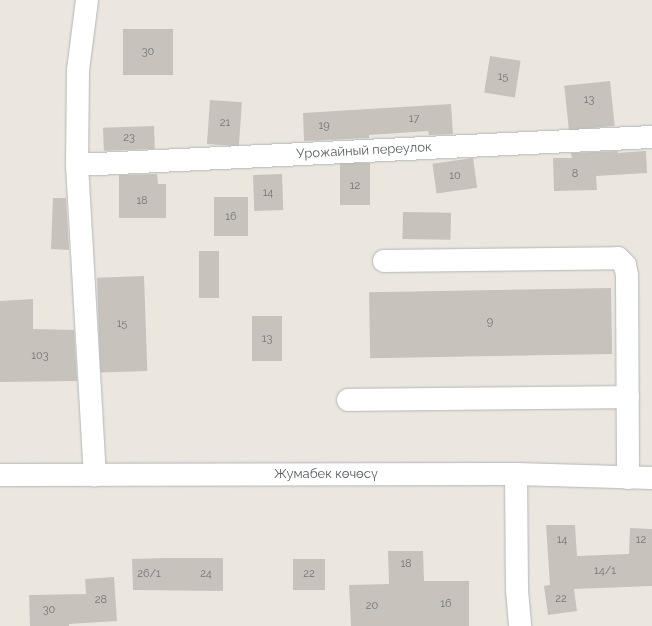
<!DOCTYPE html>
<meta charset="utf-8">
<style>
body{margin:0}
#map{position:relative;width:652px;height:626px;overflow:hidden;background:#ece7de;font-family:Raleway,sans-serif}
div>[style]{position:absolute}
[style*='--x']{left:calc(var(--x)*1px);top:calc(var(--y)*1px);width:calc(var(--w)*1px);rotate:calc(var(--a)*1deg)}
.building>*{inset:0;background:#c7c2bb;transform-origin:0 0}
.roads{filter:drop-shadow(0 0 1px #b1b6bb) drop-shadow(0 0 1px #b1b6bb)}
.minor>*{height:22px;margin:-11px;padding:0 11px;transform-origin:11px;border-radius:11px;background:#fff}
span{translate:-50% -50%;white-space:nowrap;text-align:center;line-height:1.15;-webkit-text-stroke:3px #fff;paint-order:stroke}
.number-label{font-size:11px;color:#737678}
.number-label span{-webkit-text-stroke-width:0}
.street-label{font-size:13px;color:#575d61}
</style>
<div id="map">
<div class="building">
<div style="left:123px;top:29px;width:50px;height:46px"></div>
<div style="left:490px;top:56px;width:31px;height:37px;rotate:9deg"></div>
<div style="left:610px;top:81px;width:45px;height:46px;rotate:84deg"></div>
<div style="left:210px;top:100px;width:32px;height:44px;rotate:4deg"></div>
<div style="clip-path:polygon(451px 104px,453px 134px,429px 135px,428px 131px,369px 135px,369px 138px,304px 141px,303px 113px)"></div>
<div style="left:154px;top:126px;width:23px;height:51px;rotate:88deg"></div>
<div style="clip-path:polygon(617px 151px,618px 153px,646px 151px,647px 173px,596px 176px,597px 190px,554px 191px,553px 158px,572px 158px,571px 153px)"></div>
<div style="left:473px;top:158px;width:30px;height:41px;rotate:82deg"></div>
<div style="left:370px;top:163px;width:42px;height:30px;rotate:90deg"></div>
<div style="clip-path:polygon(157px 174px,158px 184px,166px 184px,166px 218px,119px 218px,119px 175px)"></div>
<div style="left:282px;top:174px;width:36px;height:29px;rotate:88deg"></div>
<div style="left:214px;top:197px;width:34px;height:39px"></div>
<div style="clip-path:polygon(53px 198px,66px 198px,69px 250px,51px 249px)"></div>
<div style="left:403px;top:212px;width:48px;height:27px;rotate:1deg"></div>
<div style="left:199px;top:251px;width:20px;height:47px"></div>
<div style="left:144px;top:276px;width:95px;height:47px;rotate:88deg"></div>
<div style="left:611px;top:288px;width:66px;height:242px;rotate:89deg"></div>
<div style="clip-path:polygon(33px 299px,33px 329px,74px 330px,77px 381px,0 382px,0 301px)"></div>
<div style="left:252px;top:316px;width:30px;height:45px"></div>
<div style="clip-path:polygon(546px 525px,575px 525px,577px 556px,629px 554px,630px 528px,652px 529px,652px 586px,574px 589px,577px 611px,548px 615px,544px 586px,550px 585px)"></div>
<div style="clip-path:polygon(388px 551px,423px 551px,424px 581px,469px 581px,469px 626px,351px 626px,349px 585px,389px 584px)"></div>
<div style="clip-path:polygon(166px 558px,223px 558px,223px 591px,133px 590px,132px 559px)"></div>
<div style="left:293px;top:559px;width:32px;height:31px"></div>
<div style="clip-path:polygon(114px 577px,117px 621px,69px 624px,69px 626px,30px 626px,29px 595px,86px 594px,85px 579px)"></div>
</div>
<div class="roads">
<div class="minor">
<div style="--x:87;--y:0;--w:71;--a:97.3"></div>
<div style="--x:78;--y:70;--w:95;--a:90.6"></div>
<div style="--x:77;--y:165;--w:311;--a:86.7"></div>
<div style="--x:77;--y:165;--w:576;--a:-2.79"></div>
<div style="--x:384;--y:261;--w:234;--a:-0.7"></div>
<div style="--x:618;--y:258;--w:10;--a:45"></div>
<div style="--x:625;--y:265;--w:10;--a:79"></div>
<div style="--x:627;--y:275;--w:203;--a:89.7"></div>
<div style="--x:348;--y:400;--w:280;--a:-0.6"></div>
<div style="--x:516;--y:474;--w:116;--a:89.5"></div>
<div style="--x:517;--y:590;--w:36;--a:85"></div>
<div style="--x:0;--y:475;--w:516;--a:-0.11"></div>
<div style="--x:516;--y:474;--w:136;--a:1.7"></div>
</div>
</div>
<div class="number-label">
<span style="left:148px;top:52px">30</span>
<span style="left:503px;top:77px">15</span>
<span style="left:589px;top:100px">13</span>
<span style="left:414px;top:119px">17</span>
<span style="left:225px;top:123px">21</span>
<span style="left:324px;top:126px">19</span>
<span style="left:129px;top:138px">23</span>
<span style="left:575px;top:174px">8</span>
<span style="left:455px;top:176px">10</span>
<span style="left:355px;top:186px">12</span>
<span style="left:268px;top:193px">14</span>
<span style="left:142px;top:201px">18</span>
<span style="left:231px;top:217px">16</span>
<span style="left:490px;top:322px">9</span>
<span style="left:122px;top:324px">15</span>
<span style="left:267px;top:339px">13</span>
<span style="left:40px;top:356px">103</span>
<span style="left:562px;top:540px">14</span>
<span style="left:641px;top:540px">12</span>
<span style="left:406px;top:564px">18</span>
<span style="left:605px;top:571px">14/1</span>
<span style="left:149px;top:574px">26/1</span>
<span style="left:206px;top:574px">24</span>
<span style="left:309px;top:574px">22</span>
<span style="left:561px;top:599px">22</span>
<span style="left:101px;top:600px">28</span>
<span style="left:446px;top:604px">16</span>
<span style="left:372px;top:606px">20</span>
<span style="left:49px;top:610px">30</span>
</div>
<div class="street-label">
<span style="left:364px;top:151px;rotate:-3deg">Урожайный переулок</span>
<span style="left:326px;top:474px">Жумабек көчөсү</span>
</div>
</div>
